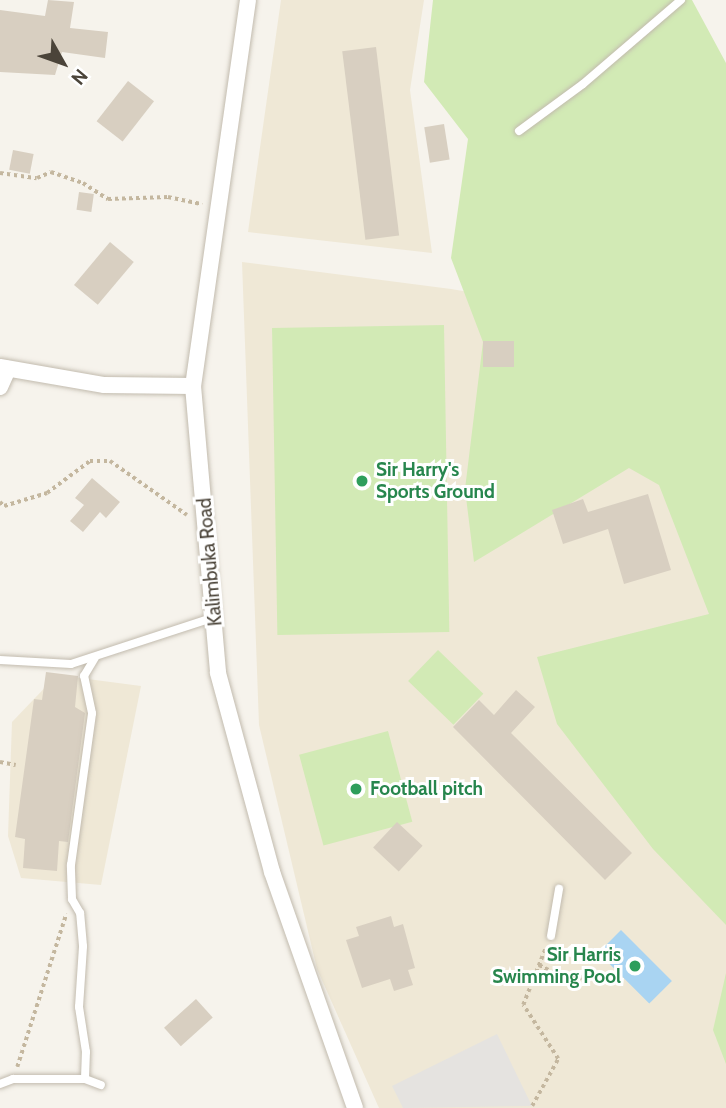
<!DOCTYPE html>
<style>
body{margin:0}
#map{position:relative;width:726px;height:1108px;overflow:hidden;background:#f6f3ec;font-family:Cabin,sans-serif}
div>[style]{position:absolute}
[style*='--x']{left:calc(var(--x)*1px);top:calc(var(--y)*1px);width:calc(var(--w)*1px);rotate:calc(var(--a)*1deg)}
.education>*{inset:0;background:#efe8d6}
.green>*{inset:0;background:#d2eab5;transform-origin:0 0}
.parking>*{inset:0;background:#e5e3e0}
.water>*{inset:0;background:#a9d4f2;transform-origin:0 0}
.building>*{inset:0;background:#d8cfc1;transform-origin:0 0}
.path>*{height:3.5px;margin-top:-1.75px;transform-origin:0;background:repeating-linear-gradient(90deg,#c4b79f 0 3.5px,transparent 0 7px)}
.roads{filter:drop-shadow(0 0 2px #c2bbae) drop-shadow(0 0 2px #c2bbae)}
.service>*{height:8px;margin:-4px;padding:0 4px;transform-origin:4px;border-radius:4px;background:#fff}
.minor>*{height:16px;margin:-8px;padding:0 8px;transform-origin:8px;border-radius:8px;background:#fff}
.dots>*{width:19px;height:19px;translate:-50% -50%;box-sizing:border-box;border:4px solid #fff;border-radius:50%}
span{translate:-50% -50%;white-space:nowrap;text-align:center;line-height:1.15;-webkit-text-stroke:6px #fff;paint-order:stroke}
.leisure-label{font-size:19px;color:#27864d;font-weight:700}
.left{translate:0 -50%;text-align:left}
.right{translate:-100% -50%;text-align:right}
.street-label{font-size:19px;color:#4b4439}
.north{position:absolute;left:28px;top:28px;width:70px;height:70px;-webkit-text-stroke:5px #fff;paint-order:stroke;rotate:130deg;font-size:19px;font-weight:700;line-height:28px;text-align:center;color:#4b4439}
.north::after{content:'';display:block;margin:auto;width:24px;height:32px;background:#4b4439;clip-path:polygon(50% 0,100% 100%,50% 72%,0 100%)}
</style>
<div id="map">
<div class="education">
<div style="clip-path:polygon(281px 0,424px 0,410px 90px,432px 253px,248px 232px)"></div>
<div style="clip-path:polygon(242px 262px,451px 289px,628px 319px,726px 366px,726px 1108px,379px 1108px,317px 969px,259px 725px)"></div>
<div style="clip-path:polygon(57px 675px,141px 686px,101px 885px,21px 878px,8px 836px,12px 722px)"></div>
</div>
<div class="green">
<div style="clip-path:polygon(433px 0,692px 0,726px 63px,726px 925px,653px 849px,557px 724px,537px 657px,709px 614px,659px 485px,629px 468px,474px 562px,465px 489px,483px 342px,451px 258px,468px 139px,424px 82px)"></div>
<div style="left:444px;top:325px;width:307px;height:172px;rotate:89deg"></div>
<div style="left:438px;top:650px;width:63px;height:43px;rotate:44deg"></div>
<div style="left:388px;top:731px;width:94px;height:92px;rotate:75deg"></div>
<div style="clip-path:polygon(726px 973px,726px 1064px,713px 1030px)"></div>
</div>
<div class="parking">
<div style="clip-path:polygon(497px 1034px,532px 1106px,403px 1108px,392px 1086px)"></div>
</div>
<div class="water">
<div style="left:621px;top:930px;width:72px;height:32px;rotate:45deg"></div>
</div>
<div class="building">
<div style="clip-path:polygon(48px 0,74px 2px,70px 28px,108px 32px,105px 58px,62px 52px,55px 75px,0 72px,0 10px,45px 16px)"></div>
<div style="left:376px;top:47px;width:190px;height:34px;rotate:83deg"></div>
<div style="left:128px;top:81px;width:33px;height:51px;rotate:38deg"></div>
<div style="left:444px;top:124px;width:36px;height:20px;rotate:81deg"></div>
<div style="left:13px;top:150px;width:21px;height:20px;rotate:11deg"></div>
<div style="left:79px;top:192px;width:15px;height:18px;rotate:8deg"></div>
<div style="left:110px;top:242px;width:31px;height:56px;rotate:40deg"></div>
<div style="left:514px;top:341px;width:26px;height:31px;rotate:90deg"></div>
<div style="clip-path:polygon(92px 478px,120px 502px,106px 518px,100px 512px,83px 532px,70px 521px,84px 505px,75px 498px)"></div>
<div style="clip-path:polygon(648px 494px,671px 570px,624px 584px,608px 529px,563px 544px,552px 510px,583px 499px,588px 512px)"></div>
<div style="clip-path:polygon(46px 672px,78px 676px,75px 707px,85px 713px,68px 842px,59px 841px,57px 871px,23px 868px,25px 839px,15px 837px,34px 699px,42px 700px)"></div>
<div style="clip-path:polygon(516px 690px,535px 707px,511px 733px,632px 853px,605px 880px,453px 727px,479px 700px,494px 715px)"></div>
<div style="left:397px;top:822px;width:35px;height:35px;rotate:43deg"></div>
<div style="clip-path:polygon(391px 916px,394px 927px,403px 924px,415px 968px,408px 970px,413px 985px,394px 991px,390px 979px,362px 988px,346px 940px,359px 936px,356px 927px)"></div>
<div style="left:196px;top:999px;width:25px;height:43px;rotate:48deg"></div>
</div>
<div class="path">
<div style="--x:0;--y:173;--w:37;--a:8"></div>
<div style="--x:37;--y:178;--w:15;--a:-23"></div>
<div style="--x:51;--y:172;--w:34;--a:19"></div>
<div style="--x:83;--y:183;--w:30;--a:33"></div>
<div style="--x:108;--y:199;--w:60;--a:-1.9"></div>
<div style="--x:168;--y:197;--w:35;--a:12"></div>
<div style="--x:0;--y:502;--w:6;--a:45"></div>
<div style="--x:4;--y:506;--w:45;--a:-16.8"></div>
<div style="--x:47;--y:493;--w:54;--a:-36.7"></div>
<div style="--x:90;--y:461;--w:20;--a:0"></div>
<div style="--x:110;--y:461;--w:94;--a:35"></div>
<div style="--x:0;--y:762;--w:16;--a:11"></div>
<div style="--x:539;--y:965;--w:39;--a:27"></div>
<div style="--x:574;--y:983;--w:21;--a:-37"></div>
<div style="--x:17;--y:1067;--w:161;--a:-72.2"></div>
<div style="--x:532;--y:1106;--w:54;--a:-61"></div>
<div style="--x:558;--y:1059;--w:64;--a:-122.9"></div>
<div style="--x:523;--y:1005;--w:62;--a:-68.4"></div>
</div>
<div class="roads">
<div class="service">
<div style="--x:519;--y:131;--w:79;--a:-36.3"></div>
<div style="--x:583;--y:84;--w:129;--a:-40.6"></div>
<div style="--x:0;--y:660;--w:71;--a:3.2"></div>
<div style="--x:71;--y:664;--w:151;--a:-18.1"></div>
<div style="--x:551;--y:936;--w:48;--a:-80.3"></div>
<div style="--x:85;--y:1079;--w:27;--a:-88"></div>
<div style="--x:86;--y:1052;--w:46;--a:-98.8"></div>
<div style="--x:79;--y:1007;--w:61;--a:-86.2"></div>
<div style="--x:83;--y:946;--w:33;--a:-95"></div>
<div style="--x:80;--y:913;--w:16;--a:-120"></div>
<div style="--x:72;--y:899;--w:34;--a:-92"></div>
<div style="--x:71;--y:865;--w:153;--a:-82.1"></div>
<div style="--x:92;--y:713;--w:38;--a:-102"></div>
<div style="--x:84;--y:676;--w:21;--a:-59"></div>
<div style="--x:0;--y:1084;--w:14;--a:-21"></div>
<div style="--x:13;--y:1079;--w:72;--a:0"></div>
<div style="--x:85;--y:1079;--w:17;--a:21"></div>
</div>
<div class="minor">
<div style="--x:248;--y:0;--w:390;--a:98.1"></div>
<div style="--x:193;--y:386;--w:288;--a:85"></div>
<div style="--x:218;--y:673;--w:206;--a:74.8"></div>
<div style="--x:272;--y:872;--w:250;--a:70.6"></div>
<div style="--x:0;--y:367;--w:106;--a:9.8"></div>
<div style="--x:104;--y:385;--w:89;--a:0.6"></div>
<div style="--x:0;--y:387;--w:20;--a:-66"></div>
</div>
</div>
<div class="dots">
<div style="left:362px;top:481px;background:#2e9e5b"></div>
<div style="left:356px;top:789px;background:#2e9e5b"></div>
<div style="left:635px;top:966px;background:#2e9e5b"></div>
</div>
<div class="leisure-label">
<span class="left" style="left:376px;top:481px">Sir Harry's<br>Sports Ground</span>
<span class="left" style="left:370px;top:789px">Football pitch</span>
<span class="right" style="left:621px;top:966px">Sir Harris<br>Swimming Pool</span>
</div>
<div class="street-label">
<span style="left:210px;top:562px;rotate:-95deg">Kalimbuka Road</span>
</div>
<div class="north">N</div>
</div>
